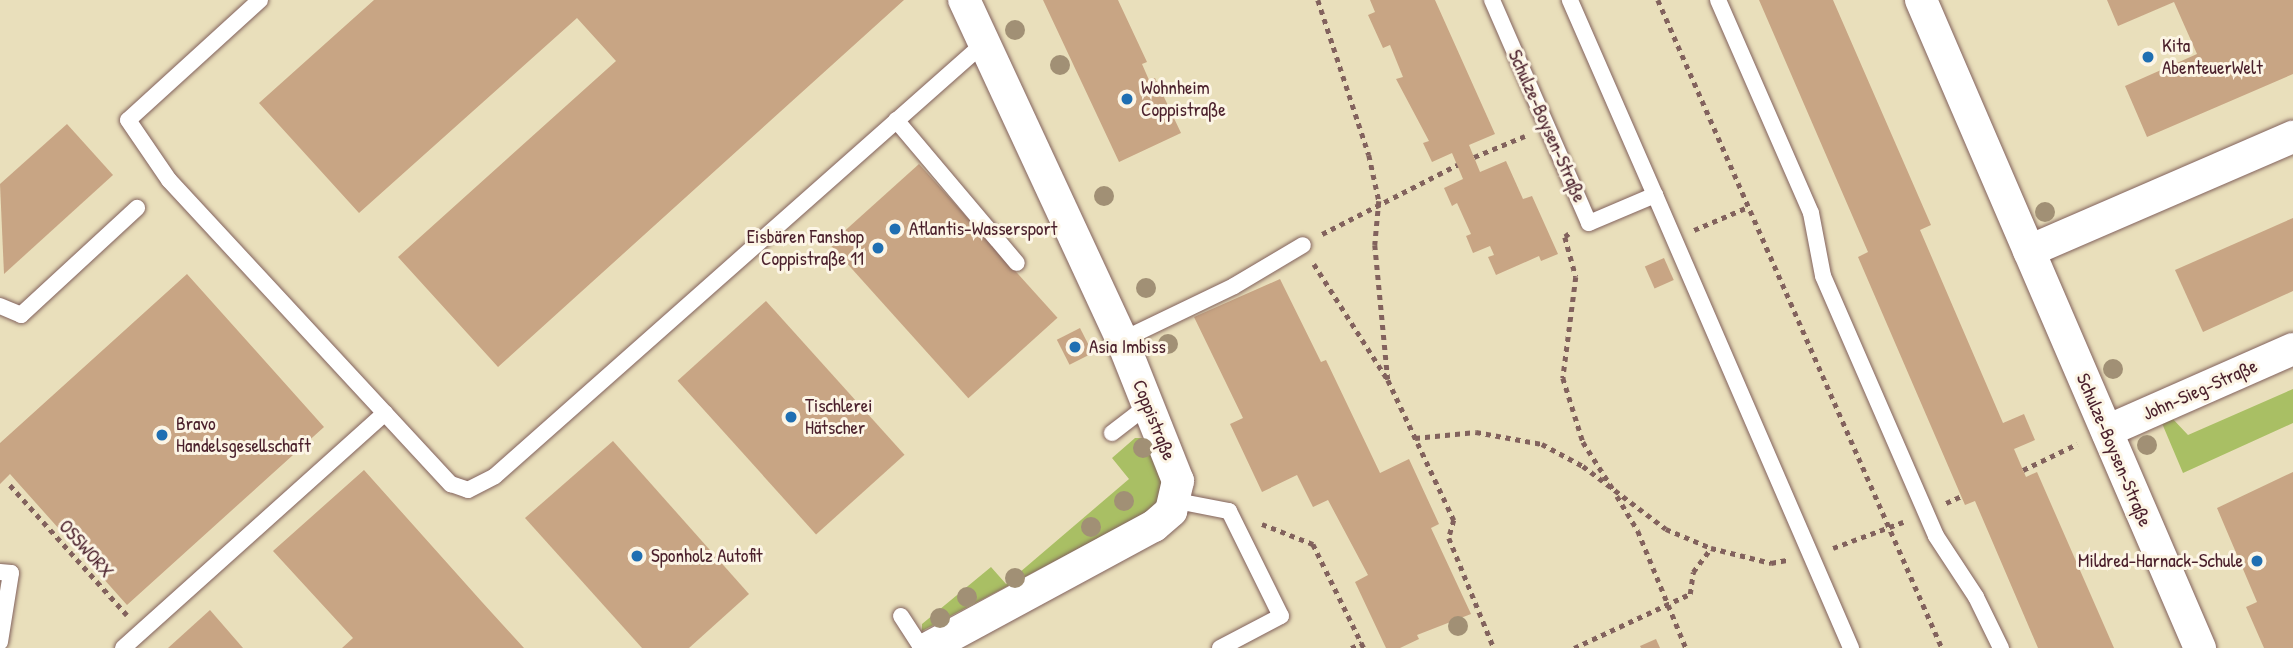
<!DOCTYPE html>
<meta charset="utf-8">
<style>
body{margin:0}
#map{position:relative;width:2293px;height:648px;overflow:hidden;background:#e9dfbb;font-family:"Patrick Hand",sans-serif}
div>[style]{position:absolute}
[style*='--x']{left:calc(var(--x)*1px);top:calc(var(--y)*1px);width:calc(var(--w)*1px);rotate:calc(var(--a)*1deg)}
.green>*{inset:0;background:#a9bf64}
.building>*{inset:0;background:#c8a584;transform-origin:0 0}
.path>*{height:4.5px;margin-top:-2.25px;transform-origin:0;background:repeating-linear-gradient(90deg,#82625d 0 5px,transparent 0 10px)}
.roads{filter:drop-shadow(0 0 2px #82625d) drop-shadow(0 0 2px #82625d)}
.lane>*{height:16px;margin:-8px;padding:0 8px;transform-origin:8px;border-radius:8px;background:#fff}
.street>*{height:32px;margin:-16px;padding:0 16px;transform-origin:16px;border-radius:16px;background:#fff}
.trees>*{width:20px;height:20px;margin:-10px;border-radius:50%;background:#a19075}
.dots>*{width:19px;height:19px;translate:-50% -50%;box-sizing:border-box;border:4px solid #fcf5e5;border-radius:50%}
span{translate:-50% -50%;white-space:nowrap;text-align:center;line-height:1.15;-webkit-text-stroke:6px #fcf5e5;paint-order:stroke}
.poi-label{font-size:19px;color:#4a1f2b}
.left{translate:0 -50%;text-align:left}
.right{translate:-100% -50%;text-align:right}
.street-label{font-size:19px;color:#4a1f2b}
</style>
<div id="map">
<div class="green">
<div style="clip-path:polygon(2293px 389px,2293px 423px,2183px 473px,2161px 421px,2171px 417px,2188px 435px)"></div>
<div style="clip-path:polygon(1135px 438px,1147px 438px,1162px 471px,1164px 494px,1152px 510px,922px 631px,922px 624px,991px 567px,1006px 584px,1129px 479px,1112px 458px)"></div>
</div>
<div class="building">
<div style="clip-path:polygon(374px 0,904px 0,498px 367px,398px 257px,616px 61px,577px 18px,359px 213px,259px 103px)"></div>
<div style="clip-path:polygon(1043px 0,1118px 0,1147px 62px,1142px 64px,1149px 80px,1155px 78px,1181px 133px,1119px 162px)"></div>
<div style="clip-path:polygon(1370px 0,1435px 0,1495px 134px,1469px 145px,1480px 172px,1506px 161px,1523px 199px,1532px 196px,1558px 254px,1541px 261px,1539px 256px,1496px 275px,1488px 257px,1494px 255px,1490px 246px,1473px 253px,1466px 236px,1471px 234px,1457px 203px,1452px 206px,1444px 188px,1463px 179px,1452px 153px,1432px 162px,1423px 143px,1429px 141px,1396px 79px,1403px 77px,1390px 45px,1383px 48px,1368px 15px,1375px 12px)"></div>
<div style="clip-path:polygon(1759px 0,1833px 0,1931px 225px,1920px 230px,2003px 423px,2024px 414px,2035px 440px,2014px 449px,2026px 477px,2037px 472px,2114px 648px,2038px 648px,1975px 501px,1965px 505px,1858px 257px,1868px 252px)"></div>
<div style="clip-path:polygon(2107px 0,2293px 0,2293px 74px,2147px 137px,2125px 86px,2197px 54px,2174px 2px,2118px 26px)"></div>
<div style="clip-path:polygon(67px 124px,113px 175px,4px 274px,0 184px)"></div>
<div style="left:919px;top:164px;width:207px;height:120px;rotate:48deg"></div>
<div style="clip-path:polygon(2293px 218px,2293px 291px,2203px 332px,2175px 270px)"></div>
<div style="left:1664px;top:258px;width:24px;height:21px;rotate:66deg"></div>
<div style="clip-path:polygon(187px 274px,324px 427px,127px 605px,10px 474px,0 484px,0 443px)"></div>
<div style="clip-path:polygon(1280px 279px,1321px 362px,1326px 360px,1380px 473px,1409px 459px,1439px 524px,1431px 528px,1471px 614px,1417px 635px,1419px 639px,1400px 648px,1386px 648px,1355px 582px,1368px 575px,1328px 500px,1313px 507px,1297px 475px,1262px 492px,1230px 424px,1243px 418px,1194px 317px)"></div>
<div style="left:766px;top:301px;width:207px;height:119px;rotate:48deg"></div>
<div style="left:1080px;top:328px;width:28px;height:26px;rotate:63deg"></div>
<div style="clip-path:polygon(613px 441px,749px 594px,689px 648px,642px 648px,525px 518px)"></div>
<div style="clip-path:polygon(364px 470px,482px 602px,524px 648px,342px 648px,353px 638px,273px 551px)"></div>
<div style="clip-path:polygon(2293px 472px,2293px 648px,2264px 648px,2246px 607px,2257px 602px,2217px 508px)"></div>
<div style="clip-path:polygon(210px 610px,243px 648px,168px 648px)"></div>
<div style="clip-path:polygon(1656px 639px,1660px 648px,1641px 648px,1640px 646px)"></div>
</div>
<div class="path">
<div style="--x:1318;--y:0;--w:163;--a:71.8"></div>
<div style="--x:1369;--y:155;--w:47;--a:77.7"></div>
<div style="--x:1379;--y:201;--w:44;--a:95.2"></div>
<div style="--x:1375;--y:245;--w:135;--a:84.5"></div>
<div style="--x:1658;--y:0;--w:708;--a:66.33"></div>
<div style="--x:1474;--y:157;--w:55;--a:-22.4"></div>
<div style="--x:1694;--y:230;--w:59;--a:-23.1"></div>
<div style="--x:1322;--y:234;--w:152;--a:-27.1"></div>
<div style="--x:1569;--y:234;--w:5;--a:143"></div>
<div style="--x:1565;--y:237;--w:41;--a:74.6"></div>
<div style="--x:1576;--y:277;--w:102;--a:97.3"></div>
<div style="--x:1563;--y:378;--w:67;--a:72.6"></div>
<div style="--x:1583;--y:442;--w:56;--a:57.4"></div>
<div style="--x:1314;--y:264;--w:138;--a:57.5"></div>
<div style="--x:1388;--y:380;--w:155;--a:64.8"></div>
<div style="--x:1454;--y:520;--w:19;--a:106"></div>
<div style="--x:1449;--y:538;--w:119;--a:67.8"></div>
<div style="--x:1415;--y:438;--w:61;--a:-5.6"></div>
<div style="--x:1476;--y:432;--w:67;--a:10.3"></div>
<div style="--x:1542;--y:444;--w:47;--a:28.2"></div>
<div style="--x:1583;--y:466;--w:104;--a:37.2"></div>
<div style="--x:1666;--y:529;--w:49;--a:22.9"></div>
<div style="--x:1711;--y:548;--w:62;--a:14"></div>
<div style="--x:1771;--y:563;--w:16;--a:-11"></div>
<div style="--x:2023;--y:470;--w:60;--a:-25.7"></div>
<div style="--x:10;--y:485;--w:175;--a:48"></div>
<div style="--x:1617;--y:496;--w:41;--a:59"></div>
<div style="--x:1638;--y:531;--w:126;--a:67.7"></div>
<div style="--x:1946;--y:503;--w:17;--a:-24"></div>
<div style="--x:1262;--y:524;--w:55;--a:21.4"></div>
<div style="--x:1313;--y:544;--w:116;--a:63.9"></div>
<div style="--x:1833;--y:548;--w:75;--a:-20.4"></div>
<div style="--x:1351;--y:648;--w:12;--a:-24"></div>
<div style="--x:1574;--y:648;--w:128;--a:-25"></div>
<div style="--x:1690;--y:594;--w:22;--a:-82"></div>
<div style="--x:1693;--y:572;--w:30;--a:-53"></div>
</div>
<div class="roads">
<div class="lane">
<div style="--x:260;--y:0;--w:178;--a:137.7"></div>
<div style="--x:128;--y:120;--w:73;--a:55.7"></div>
<div style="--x:169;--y:180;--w:415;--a:47.2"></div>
<div style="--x:451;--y:484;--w:18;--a:19"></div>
<div style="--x:468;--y:490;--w:30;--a:-27"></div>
<div style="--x:495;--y:476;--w:653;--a:-41.52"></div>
<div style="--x:1492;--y:0;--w:243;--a:66.5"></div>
<div style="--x:1589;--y:223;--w:72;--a:-23"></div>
<div style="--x:1655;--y:195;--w:213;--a:-113.6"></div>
<div style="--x:1718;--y:0;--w:232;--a:66.4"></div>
<div style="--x:1811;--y:213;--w:64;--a:79.2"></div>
<div style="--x:1823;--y:276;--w:283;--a:66.5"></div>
<div style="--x:1936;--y:536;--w:73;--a:56.7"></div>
<div style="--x:1976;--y:597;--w:57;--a:63.9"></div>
<div style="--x:896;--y:120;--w:187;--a:49.8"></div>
<div style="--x:1655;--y:195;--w:494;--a:66.6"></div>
<div style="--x:0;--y:306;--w:23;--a:23"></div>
<div style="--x:21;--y:315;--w:158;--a:-42.7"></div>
<div style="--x:1122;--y:340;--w:124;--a:-25.7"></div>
<div style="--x:1234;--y:286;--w:80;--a:-30.7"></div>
<div style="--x:1112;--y:433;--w:44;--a:-37.6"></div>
<div style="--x:1177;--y:501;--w:53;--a:10.9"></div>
<div style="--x:1229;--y:511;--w:117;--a:63.7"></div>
<div style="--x:1281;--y:616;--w:69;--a:152.3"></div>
<div style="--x:0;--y:572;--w:11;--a:5"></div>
<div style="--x:11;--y:573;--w:70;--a:99.1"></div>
<div style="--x:901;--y:616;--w:38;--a:57"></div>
<div style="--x:123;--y:648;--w:352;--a:-41.9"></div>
</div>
<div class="street">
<div style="--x:1921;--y:0;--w:706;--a:66.71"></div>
<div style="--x:2029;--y:251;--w:288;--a:-23.4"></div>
<div style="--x:2107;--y:431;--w:203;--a:-23.8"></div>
<div style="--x:928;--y:648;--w:257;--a:-28.4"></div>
<div style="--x:1154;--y:526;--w:23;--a:-41"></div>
<div style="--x:1171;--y:511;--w:31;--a:-77"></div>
<div style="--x:1178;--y:481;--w:152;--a:-111.7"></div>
<div style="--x:1122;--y:340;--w:375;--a:-114.9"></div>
</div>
</div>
<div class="trees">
<div style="left:1015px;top:30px"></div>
<div style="left:1060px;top:65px"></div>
<div style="left:1104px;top:196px"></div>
<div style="left:2045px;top:212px"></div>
<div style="left:1146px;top:288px"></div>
<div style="left:1168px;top:344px"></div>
<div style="left:2113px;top:369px"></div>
<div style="left:2147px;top:445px"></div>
<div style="left:1143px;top:448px"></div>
<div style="left:1124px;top:501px"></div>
<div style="left:1091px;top:527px"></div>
<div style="left:1015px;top:578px"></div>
<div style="left:967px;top:597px"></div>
<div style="left:940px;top:618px"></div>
<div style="left:1458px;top:626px"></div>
</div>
<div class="dots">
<div style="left:2148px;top:57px;background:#1f6fb2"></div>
<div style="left:1127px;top:99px;background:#1f6fb2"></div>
<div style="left:895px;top:229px;background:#1f6fb2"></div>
<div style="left:878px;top:248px;background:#1f6fb2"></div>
<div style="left:1075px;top:347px;background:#1f6fb2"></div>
<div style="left:791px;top:417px;background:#1f6fb2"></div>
<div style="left:162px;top:435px;background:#1f6fb2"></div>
<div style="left:637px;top:556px;background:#1f6fb2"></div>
<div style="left:2257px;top:561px;background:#1f6fb2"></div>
</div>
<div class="poi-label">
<span class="left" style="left:2162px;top:57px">Kita<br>AbenteuerWelt</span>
<span class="left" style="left:1141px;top:99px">Wohnheim<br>Coppistraße</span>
<span class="left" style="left:909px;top:229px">Atlantis-Wassersport</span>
<span class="right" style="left:864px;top:248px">Eisbären Fanshop<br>Coppistraße 11</span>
<span class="left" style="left:1089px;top:347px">Asia Imbiss</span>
<span class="left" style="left:805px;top:417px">Tischlerei<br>Hätscher</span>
<span class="left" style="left:176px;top:435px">Bravo<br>Handelsgesellschaft</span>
<span class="left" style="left:651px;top:556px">Sponholz Autofit</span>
<span class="right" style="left:2243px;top:561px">Mildred-Harnack-Schule</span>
</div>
<div class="street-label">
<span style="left:1547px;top:126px;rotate:66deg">Schulze-Boysen-Straße</span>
<span style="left:2200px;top:390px;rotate:-24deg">John-Sieg-Straße</span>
<span style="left:1154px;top:420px;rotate:68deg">Coppistraße</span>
<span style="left:2114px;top:450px;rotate:67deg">Schulze-Boysen-Straße</span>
<span style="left:86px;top:549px;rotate:48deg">OSSWORX</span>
</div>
</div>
